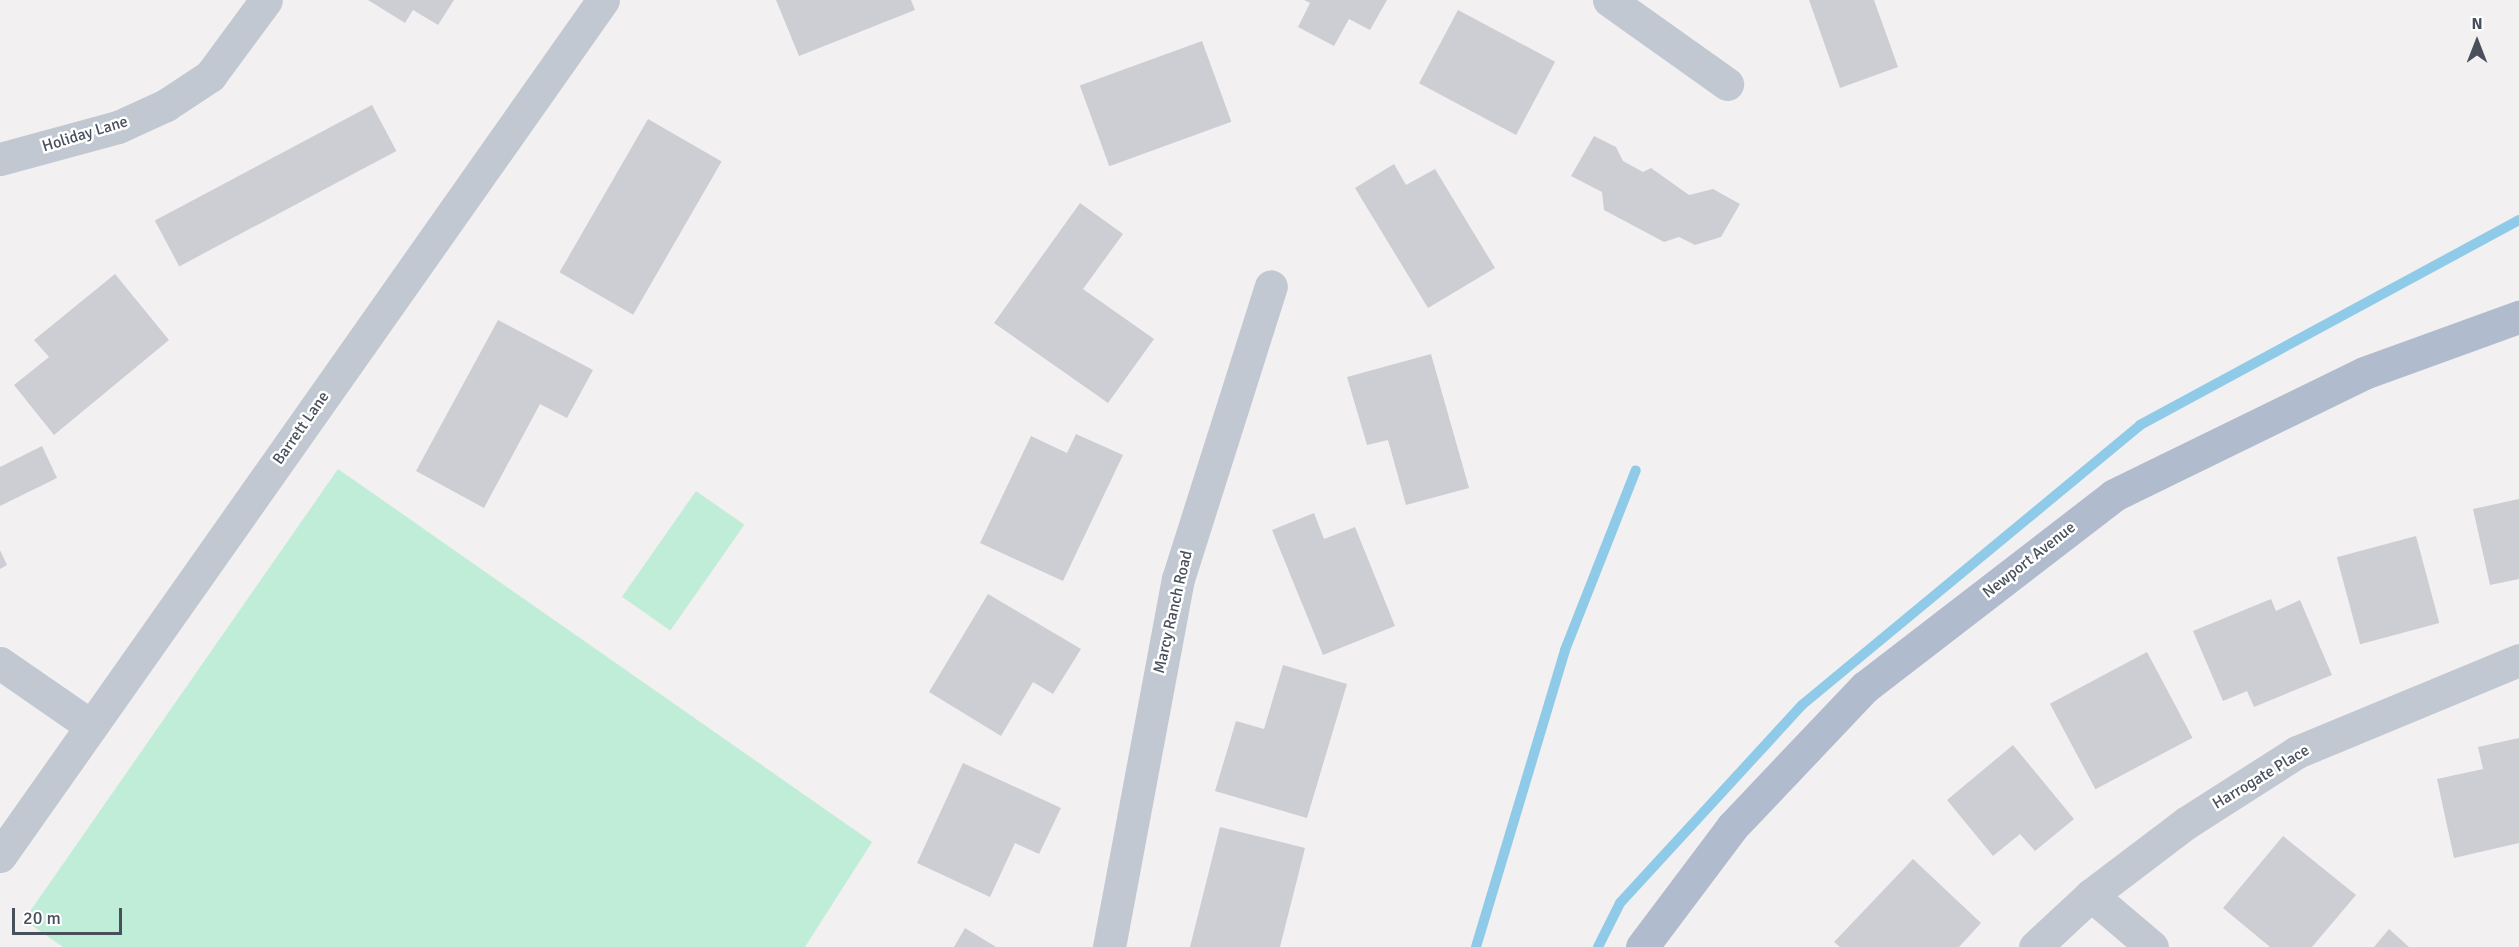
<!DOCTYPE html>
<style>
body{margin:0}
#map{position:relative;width:2519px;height:947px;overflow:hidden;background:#f2f0f0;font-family:Signika,sans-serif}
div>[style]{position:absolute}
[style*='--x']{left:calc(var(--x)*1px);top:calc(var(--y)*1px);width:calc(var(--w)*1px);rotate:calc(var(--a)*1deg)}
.green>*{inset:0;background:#c0edd7;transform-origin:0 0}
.stream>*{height:10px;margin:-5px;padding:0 5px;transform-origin:5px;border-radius:5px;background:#8fcbe9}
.building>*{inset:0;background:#cdced4;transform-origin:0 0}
.minor>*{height:33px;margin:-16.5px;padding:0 16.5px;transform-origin:16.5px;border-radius:16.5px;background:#c1c8d1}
.major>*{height:33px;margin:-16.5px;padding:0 16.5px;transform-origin:16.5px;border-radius:16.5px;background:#b0bbcd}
span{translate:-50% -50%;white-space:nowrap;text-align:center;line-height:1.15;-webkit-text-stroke:5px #fff;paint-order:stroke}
.street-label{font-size:16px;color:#48505c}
.north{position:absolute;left:2447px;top:12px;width:60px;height:60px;-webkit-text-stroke:4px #fff;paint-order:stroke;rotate:0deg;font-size:16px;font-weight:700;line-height:24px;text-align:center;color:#48505c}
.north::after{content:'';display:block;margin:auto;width:21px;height:27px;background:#48505c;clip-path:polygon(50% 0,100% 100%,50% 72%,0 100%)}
.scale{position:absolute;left:12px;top:908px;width:110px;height:27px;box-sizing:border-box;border:3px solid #48505c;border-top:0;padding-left:8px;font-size:18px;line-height:21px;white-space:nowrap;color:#48505c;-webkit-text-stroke:4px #fff;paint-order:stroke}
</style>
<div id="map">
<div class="green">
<div style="clip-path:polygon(338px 469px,872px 842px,805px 947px,63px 947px,24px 920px)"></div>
<div style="left:696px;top:491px;width:59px;height:129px;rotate:35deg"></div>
</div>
<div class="stream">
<div style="--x:1476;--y:947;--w:310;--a:-73.3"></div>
<div style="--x:1565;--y:650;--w:193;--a:-68.5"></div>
<div style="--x:1598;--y:947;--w:49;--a:-63.4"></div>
<div style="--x:1620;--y:903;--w:269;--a:-47.4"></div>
<div style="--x:1802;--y:705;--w:439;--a:-39.6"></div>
<div style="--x:2140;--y:425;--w:431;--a:-28.4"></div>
</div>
<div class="building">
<div style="clip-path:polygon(368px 0,454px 0,438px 25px,413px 10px,405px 23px)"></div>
<div style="clip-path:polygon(776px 0,911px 0,915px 10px,799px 56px)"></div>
<div style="clip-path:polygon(1304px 0,1387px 0,1370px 30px,1349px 19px,1334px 46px,1298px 27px,1310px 3px)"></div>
<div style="clip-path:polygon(1809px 0,1874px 0,1898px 67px,1840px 88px)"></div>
<div style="left:1458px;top:10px;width:110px;height:83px;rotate:28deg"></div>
<div style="left:1202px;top:41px;width:86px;height:130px;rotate:70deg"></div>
<div style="left:372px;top:105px;width:52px;height:246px;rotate:62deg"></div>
<div style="left:648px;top:119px;width:85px;height:177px;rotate:30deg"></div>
<div style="clip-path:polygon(1594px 136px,1616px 147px,1623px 161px,1643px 172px,1651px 168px,1689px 195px,1713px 189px,1740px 204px,1721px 237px,1695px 245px,1679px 237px,1664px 242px,1604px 210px,1602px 192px,1571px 176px)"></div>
<div style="clip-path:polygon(1394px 164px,1406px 185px,1435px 169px,1495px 268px,1428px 308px,1355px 188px)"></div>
<div style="clip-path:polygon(1080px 203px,1123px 234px,1083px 289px,1154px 339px,1108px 403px,994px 323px)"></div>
<div style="clip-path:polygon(115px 274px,169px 340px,54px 435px,14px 385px,49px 357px,34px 340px)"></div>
<div style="clip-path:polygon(498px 320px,593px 370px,567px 418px,540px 404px,484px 508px,416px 471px)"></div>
<div style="clip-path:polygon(1431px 354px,1469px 488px,1406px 505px,1388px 440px,1367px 445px,1347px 377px)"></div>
<div style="clip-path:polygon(1076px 434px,1123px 455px,1063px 581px,980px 543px,1031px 436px,1067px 453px)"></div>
<div style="clip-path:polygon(42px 446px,57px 478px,0 506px,0 467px)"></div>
<div style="clip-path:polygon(2519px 499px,2519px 579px,2490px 585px,2473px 509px)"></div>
<div style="clip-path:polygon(1314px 513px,1324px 539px,1355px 527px,1395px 626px,1323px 655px,1272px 530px)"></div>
<div style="left:2416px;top:536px;width:90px;height:82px;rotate:75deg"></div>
<div style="clip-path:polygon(0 550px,7px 565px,0 569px)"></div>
<div style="clip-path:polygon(988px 594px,1081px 649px,1053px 694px,1033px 682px,1001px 736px,929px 692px)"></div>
<div style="clip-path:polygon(2271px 599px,2276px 611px,2300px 600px,2332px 675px,2254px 707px,2247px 691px,2223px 701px,2193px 631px)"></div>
<div style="left:2147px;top:652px;width:97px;height:110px;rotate:62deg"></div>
<div style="clip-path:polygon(1283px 665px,1347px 684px,1307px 818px,1215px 791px,1236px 721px,1264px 729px)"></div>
<div style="clip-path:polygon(2519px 738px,2519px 843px,2454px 858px,2437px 779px,2483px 769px,2478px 747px)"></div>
<div style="clip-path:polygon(2013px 745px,2074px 819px,2035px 851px,2020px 834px,1993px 856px,1947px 800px)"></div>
<div style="clip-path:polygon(963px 763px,1061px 808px,1039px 854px,1015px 843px,990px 897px,917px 863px)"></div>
<div style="clip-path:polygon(1220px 827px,1305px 848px,1280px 947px,1190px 947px)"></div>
<div style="clip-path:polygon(2283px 836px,2356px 895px,2312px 947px,2270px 947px,2223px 908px)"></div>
<div style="clip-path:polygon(1913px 859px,1981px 923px,1959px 947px,1840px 947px,1834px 942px)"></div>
<div style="clip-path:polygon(965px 928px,996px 947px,954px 947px)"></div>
<div style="clip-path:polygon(2389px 929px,2409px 947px,2374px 947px)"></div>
</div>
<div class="minor">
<div style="--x:1609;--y:0;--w:145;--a:35.4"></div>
<div style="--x:0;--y:159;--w:122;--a:-15.2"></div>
<div style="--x:118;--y:127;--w:53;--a:-24.6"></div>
<div style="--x:166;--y:105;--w:53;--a:-33.4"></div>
<div style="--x:210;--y:76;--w:94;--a:-53.6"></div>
<div style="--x:0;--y:663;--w:111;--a:34.7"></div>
<div style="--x:0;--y:856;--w:1047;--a:-54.84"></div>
<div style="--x:2091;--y:895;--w:80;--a:40.4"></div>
<div style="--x:1109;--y:947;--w:374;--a:-79.4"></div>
<div style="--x:1178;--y:579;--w:307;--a:-72.4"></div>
<div style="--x:2035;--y:947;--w:76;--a:-42.9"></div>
<div style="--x:2091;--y:895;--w:119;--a:-37.2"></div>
<div style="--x:2186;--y:823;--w:132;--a:-32.6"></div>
<div style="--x:2297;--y:752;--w:240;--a:-22.5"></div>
</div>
<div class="major">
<div style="--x:1642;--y:947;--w:150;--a:-53.1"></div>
<div style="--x:1732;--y:827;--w:193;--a:-46.5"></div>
<div style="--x:1865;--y:687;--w:314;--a:-37.6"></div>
<div style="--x:2114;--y:495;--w:278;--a:-26"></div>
<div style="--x:2364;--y:373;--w:165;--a:-19.9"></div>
</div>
<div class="street-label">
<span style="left:85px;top:134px;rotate:-17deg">Holiday Lane</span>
<span style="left:301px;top:428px;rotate:-55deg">Barrett Lane</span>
<span style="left:2029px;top:560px;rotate:-38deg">Newport Avenue</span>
<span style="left:1173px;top:612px;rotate:-77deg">Marcy Ranch Road</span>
<span style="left:2261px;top:777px;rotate:-31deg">Harrogate Place</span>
</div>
<div class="north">N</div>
<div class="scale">20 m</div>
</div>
